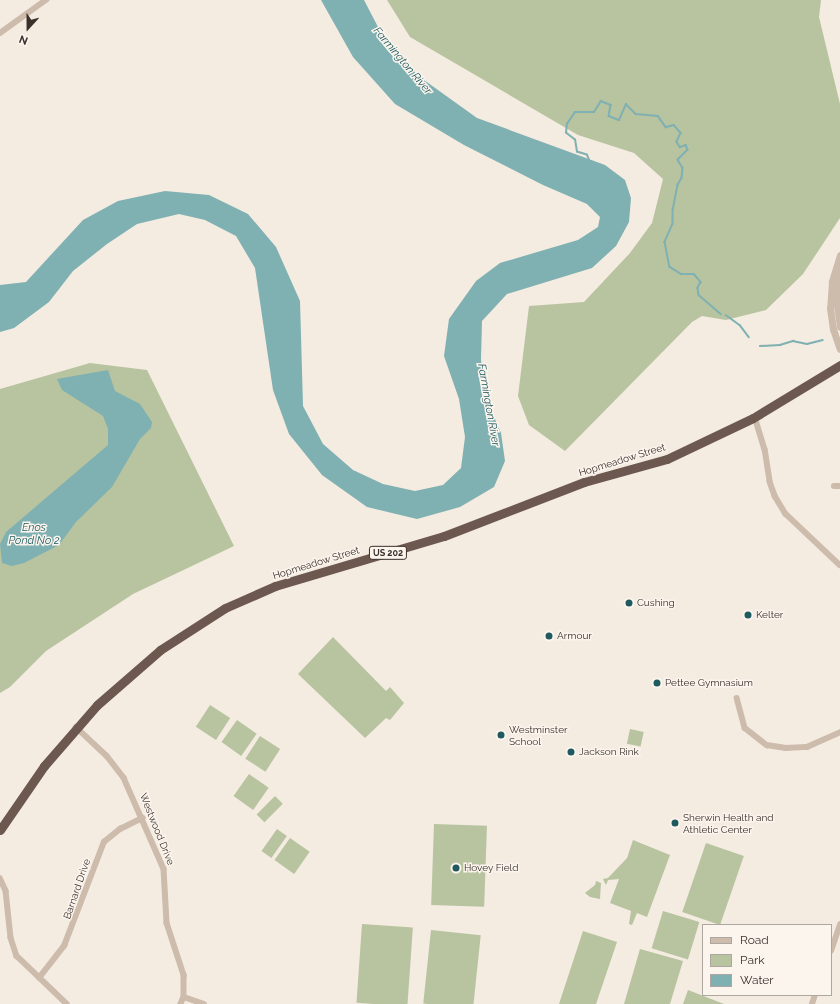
<!DOCTYPE html>
<style>
body{margin:0}
#map{position:relative;width:840px;height:1004px;overflow:hidden;background:#f4ebe1;font-family:Raleway,sans-serif}
div>[style]{position:absolute}
[style*='--x']{left:calc(var(--x)*1px);top:calc(var(--y)*1px);width:calc(var(--w)*1px);rotate:calc(var(--a)*1deg)}
.green>*{inset:0;background:#b8c4a0;transform-origin:0 0}
.water>*{inset:0;background:#7fb0b2}
.stream>*{height:1.5px;margin:-0.75px;padding:0 0.75px;transform-origin:0.75px;border-radius:0.75px;background:#7fb0b2}
.minor>*{height:5.5px;margin:-2.75px;padding:0 2.75px;transform-origin:2.75px;border-radius:2.75px;background:#cdbbac}
.tertiary>*{height:7px;margin:-3.5px;padding:0 3.5px;transform-origin:3.5px;border-radius:3.5px;background:#cdbbac}
.trunk>*{height:9px;margin:-4.5px;padding:0 4.5px;transform-origin:4.5px;border-radius:4.5px;background:#6c584f}
.dots>*{width:11px;height:11px;translate:-50% -50%;box-sizing:border-box;border:2px solid #fbf5ee;border-radius:50%}
span{translate:-50% -50%;white-space:nowrap;text-align:center;line-height:1.15;-webkit-text-stroke:3px #fbf5ee;paint-order:stroke}
.shield-label span{padding:1px 3px;background:#fbf5ee;border:1px solid;border-radius:3px;-webkit-text-stroke-width:0}
.shield-label{font-size:9px;color:#3b302b;font-weight:700}
.street-label{font-size:10px;color:#3b302b}
.poi-label{font-size:10px;color:#3b302b}
.left{translate:0 -50%;text-align:left}
.water-label{font-size:11px;color:#1f5a5e;font-style:italic}
.legend{position:absolute;left:702px;top:924px;width:130px;height:72px;box-sizing:border-box;background:#fbf5ee;border:1px solid #aea6a0;margin:0;padding:5px 7px;list-style:none;font-size:12px;color:#3b302b}
.legend li{display:flex;align-items:center;gap:8px;height:20px}
.legend b{width:20px;border:1px solid #aea6a0}
.north{position:absolute;left:8px;top:8px;width:40px;height:40px;-webkit-text-stroke:3px #fbf5ee;paint-order:stroke;rotate:201deg;font-size:11px;font-weight:700;line-height:16px;text-align:center;color:#3b302b}
.north::after{content:'';display:block;margin:auto;width:14px;height:18px;background:#3b302b;clip-path:polygon(50% 0,100% 100%,50% 72%,0 100%)}
</style>
<div id="map">
<div class="green">
<div style="clip-path:polygon(387px 0,821px 0,819px 17px,840px 104px,840px 218px,803px 274px,766px 310px,726px 320px,702px 316px,692px 322px,565px 451px,529px 425px,518px 396px,529px 306px,584px 302px,630px 253px,652px 223px,663px 179px,634px 153px,578px 135px,410px 37px)"></div>
<div style="clip-path:polygon(90px 363px,147px 370px,234px 546px,133px 594px,46px 651px,10px 687px,0 693px,0 389px)"></div>
<div style="clip-path:polygon(333px 637px,386px 691px,390px 687px,404px 703px,390px 720px,386px 718px,365px 738px,298px 674px)"></div>
<div style="left:210px;top:705px;width:24px;height:26px;rotate:33deg"></div>
<div style="left:237px;top:720px;width:24px;height:27px;rotate:35deg"></div>
<div style="left:630px;top:729px;width:14px;height:15px;rotate:12deg"></div>
<div style="left:260px;top:736px;width:24px;height:27px;rotate:33deg"></div>
<div style="left:249px;top:774px;width:24px;height:27px;rotate:35deg"></div>
<div style="left:275px;top:796px;width:11px;height:26px;rotate:45deg"></div>
<div style="left:434px;top:824px;width:53px;height:81px;rotate:2deg"></div>
<div style="left:277px;top:829px;width:12px;height:27px;rotate:35deg"></div>
<div style="left:290px;top:838px;width:24px;height:27px;rotate:35deg"></div>
<div style="clip-path:polygon(633px 840px,670px 855px,647px 917px,637px 913px,632px 925px,629px 924px,631px 911px,610px 903px,619px 879px,608px 880px,606px 885px,603px 879px,608px 878px,627px 858px)"></div>
<div style="left:706px;top:843px;width:40px;height:73px;rotate:19deg"></div>
<div style="clip-path:polygon(596px 881px,601px 883px,600px 899px,590px 897px,585px 893px,595px 885px)"></div>
<div style="left:663px;top:911px;width:38px;height:39px;rotate:17deg"></div>
<div style="left:362px;top:924px;width:51px;height:79px;rotate:4deg"></div>
<div style="left:431px;top:930px;width:50px;height:74px;rotate:6deg"></div>
<div style="clip-path:polygon(583px 931px,617px 942px,596px 1004px,559px 1004px)"></div>
<div style="clip-path:polygon(640px 949px,683px 961px,670px 1004px,624px 1004px)"></div>
<div style="clip-path:polygon(688px 990px,724px 1004px,683px 1004px)"></div>
</div>
<div class="water">
<div style="clip-path:polygon(321px 0,364px 0,378px 27px,417px 75px,477px 118px,605px 165px,625px 180px,631px 198px,629px 222px,616px 246px,592px 268px,507px 294px,482px 321px,481px 359px,484px 394px,501px 433px,505px 461px,494px 487px,460px 507px,417px 519px,367px 507px,322px 475px,289px 434px,273px 390px,255px 268px,236px 236px,205px 220px,179px 214px,137px 224px,107px 244px,73px 271px,49px 302px,14px 328px,0 332px,0 285px,26px 282px,83px 220px,118px 201px,165px 191px,209px 195px,248px 214px,276px 247px,300px 301px,303px 406px,323px 444px,353px 470px,383px 484px,415px 491px,443px 485px,461px 468px,465px 437px,459px 399px,444px 356px,449px 319px,476px 281px,500px 263px,578px 240px,598px 227px,600px 217px,587px 204px,543px 185px,464px 145px,395px 104px,353px 57px)"></div>
<div style="clip-path:polygon(108px 370px,115px 391px,140px 404px,152px 422px,151px 428px,140px 439px,112px 487px,76px 522px,59px 545px,24px 563px,12px 566px,2px 563px,0 544px,6px 532px,108px 445px,108px 429px,103px 416px,62px 390px,57px 379px)"></div>
</div>
<div class="stream">
<div style="--x:589;--y:160;--w:5;--a:-112"></div>
<div style="--x:587;--y:155;--w:10;--a:-163"></div>
<div style="--x:577;--y:152;--w:12;--a:-99"></div>
<div style="--x:575;--y:140;--w:11;--a:-142"></div>
<div style="--x:566;--y:133;--w:9;--a:-84"></div>
<div style="--x:567;--y:124;--w:14;--a:-56"></div>
<div style="--x:575;--y:112;--w:19;--a:0"></div>
<div style="--x:594;--y:112;--w:13;--a:-58"></div>
<div style="--x:601;--y:101;--w:11;--a:22"></div>
<div style="--x:611;--y:105;--w:11;--a:100"></div>
<div style="--x:609;--y:116;--w:11;--a:22"></div>
<div style="--x:619;--y:120;--w:17;--a:-66"></div>
<div style="--x:626;--y:104;--w:14;--a:45"></div>
<div style="--x:636;--y:114;--w:22;--a:5"></div>
<div style="--x:658;--y:116;--w:14;--a:54"></div>
<div style="--x:666;--y:127;--w:8;--a:-14"></div>
<div style="--x:674;--y:125;--w:11;--a:49"></div>
<div style="--x:681;--y:133;--w:10;--a:114"></div>
<div style="--x:677;--y:142;--w:6;--a:59"></div>
<div style="--x:680;--y:147;--w:6;--a:-18"></div>
<div style="--x:686;--y:145;--w:5;--a:68"></div>
<div style="--x:688;--y:150;--w:14;--a:135"></div>
<div style="--x:678;--y:160;--w:9;--a:58"></div>
<div style="--x:683;--y:168;--w:10;--a:96"></div>
<div style="--x:682;--y:178;--w:8;--a:120"></div>
<div style="--x:678;--y:185;--w:25;--a:101"></div>
<div style="--x:673;--y:210;--w:14;--a:90"></div>
<div style="--x:673;--y:224;--w:20;--a:114"></div>
<div style="--x:665;--y:242;--w:25;--a:79"></div>
<div style="--x:670;--y:267;--w:13;--a:32"></div>
<div style="--x:681;--y:274;--w:13;--a:0"></div>
<div style="--x:694;--y:274;--w:11;--a:49"></div>
<div style="--x:701;--y:282;--w:7;--a:117"></div>
<div style="--x:698;--y:288;--w:7;--a:82"></div>
<div style="--x:699;--y:295;--w:29;--a:41"></div>
<div style="--x:726;--y:315;--w:17;--a:36"></div>
<div style="--x:740;--y:325;--w:15;--a:53"></div>
<div style="--x:760;--y:346;--w:20;--a:-3"></div>
<div style="--x:780;--y:345;--w:14;--a:-17"></div>
<div style="--x:793;--y:341;--w:14;--a:12"></div>
<div style="--x:807;--y:344;--w:16;--a:-14"></div>
</div>
<div class="minor">
<div style="--x:0;--y:33;--w:57;--a:-35.7"></div>
<div style="--x:755;--y:417;--w:34;--a:73"></div>
<div style="--x:765;--y:449;--w:33;--a:81"></div>
<div style="--x:770;--y:482;--w:15;--a:70"></div>
<div style="--x:775;--y:496;--w:21;--a:59"></div>
<div style="--x:786;--y:514;--w:74;--a:43.4"></div>
<div style="--x:834;--y:486;--w:6;--a:0"></div>
<div style="--x:737;--y:698;--w:31;--a:75"></div>
<div style="--x:745;--y:728;--w:28;--a:38"></div>
<div style="--x:767;--y:745;--w:19;--a:9"></div>
<div style="--x:786;--y:748;--w:21;--a:-3"></div>
<div style="--x:807;--y:747;--w:36;--a:-24"></div>
<div style="--x:76;--y:727;--w:42;--a:43.1"></div>
<div style="--x:107;--y:756;--w:28;--a:52"></div>
<div style="--x:124;--y:778;--w:99;--a:66.3"></div>
<div style="--x:164;--y:869;--w:54;--a:86.8"></div>
<div style="--x:167;--y:923;--w:55;--a:71.9"></div>
<div style="--x:184;--y:975;--w:22;--a:90"></div>
<div style="--x:184;--y:997;--w:8;--a:113"></div>
<div style="--x:0;--y:878;--w:14;--a:65"></div>
<div style="--x:6;--y:891;--w:47;--a:83.9"></div>
<div style="--x:11;--y:938;--w:19;--a:72"></div>
<div style="--x:17;--y:956;--w:69;--a:43.8"></div>
<div style="--x:831;--y:951;--w:28;--a:-71"></div>
<div style="--x:39;--y:978;--w:41;--a:-52"></div>
<div style="--x:64;--y:946;--w:111;--a:-69"></div>
<div style="--x:104;--y:842;--w:21;--a:-39"></div>
<div style="--x:120;--y:829;--w:25;--a:-26"></div>
<div style="--x:184;--y:997;--w:21;--a:19"></div>
<div style="--x:812;--y:1004;--w:9;--a:-72"></div>
</div>
<div class="tertiary">
<div style="--x:840;--y:255;--w:28;--a:107"></div>
<div style="--x:832;--y:282;--w:26;--a:94"></div>
<div style="--x:830;--y:308;--w:21;--a:82"></div>
<div style="--x:833;--y:329;--w:21;--a:71"></div>
<div style="--x:840;--y:271;--w:27;--a:98"></div>
<div style="--x:836;--y:298;--w:29;--a:82"></div>
</div>
<div class="trunk">
<div style="--x:0;--y:830;--w:78;--a:-55.5"></div>
<div style="--x:44;--y:766;--w:81;--a:-49"></div>
<div style="--x:97;--y:705;--w:84;--a:-41.1"></div>
<div style="--x:160;--y:650;--w:77;--a:-32.9"></div>
<div style="--x:225;--y:608;--w:55;--a:-23.7"></div>
<div style="--x:275;--y:586;--w:176;--a:-16.5"></div>
<div style="--x:444;--y:536;--w:150;--a:-21.1"></div>
<div style="--x:584;--y:482;--w:86;--a:-15.5"></div>
<div style="--x:667;--y:459;--w:95;--a:-25.5"></div>
<div style="--x:753;--y:418;--w:102;--a:-31.3"></div>
</div>
<div class="dots">
<div style="left:629px;top:603px;background:#1f5a5e"></div>
<div style="left:748px;top:615px;background:#1f5a5e"></div>
<div style="left:549px;top:636px;background:#1f5a5e"></div>
<div style="left:657px;top:683px;background:#1f5a5e"></div>
<div style="left:501px;top:735px;background:#1f5a5e"></div>
<div style="left:571px;top:752px;background:#1f5a5e"></div>
<div style="left:675px;top:823px;background:#1f5a5e"></div>
<div style="left:456px;top:868px;background:#1f5a5e"></div>
</div>
<div class="shield-label">
<span style="left:388px;top:553px">US 202</span>
</div>
<div class="street-label">
<span style="left:622px;top:460px;rotate:-17deg">Hopmeadow Street</span>
<span style="left:316px;top:563px;rotate:-17deg">Hopmeadow Street</span>
<span style="left:157px;top:829px;rotate:68deg">Westwood Drive</span>
<span style="left:77px;top:889px;rotate:-71deg">Barnard Drive</span>
</div>
<div class="poi-label">
<span class="left" style="left:637px;top:603px">Cushing</span>
<span class="left" style="left:756px;top:615px">Kelter</span>
<span class="left" style="left:557px;top:636px">Armour</span>
<span class="left" style="left:665px;top:683px">Pettee Gymnasium</span>
<span class="left" style="left:509px;top:735px">Westminster<br>School</span>
<span class="left" style="left:579px;top:752px">Jackson Rink</span>
<span class="left" style="left:683px;top:823px">Sherwin Health and<br>Athletic Center</span>
<span class="left" style="left:464px;top:868px">Hovey Field</span>
</div>
<div class="water-label">
<span style="left:402px;top:61px;rotate:50deg">Farmington River</span>
<span style="left:488px;top:405px;rotate:80deg">Farmington River</span>
<span style="left:34px;top:535px">Enos<br>Pond No 2</span>
</div>
<ul class="legend">
<li><b style="height:5px;background:#cdbbac"></b>Road</li>
<li><b style="height:11px;background:#b8c4a0"></b>Park</li>
<li><b style="height:11px;background:#7fb0b2"></b>Water</li>
</ul>
<div class="north">N</div>
</div>
